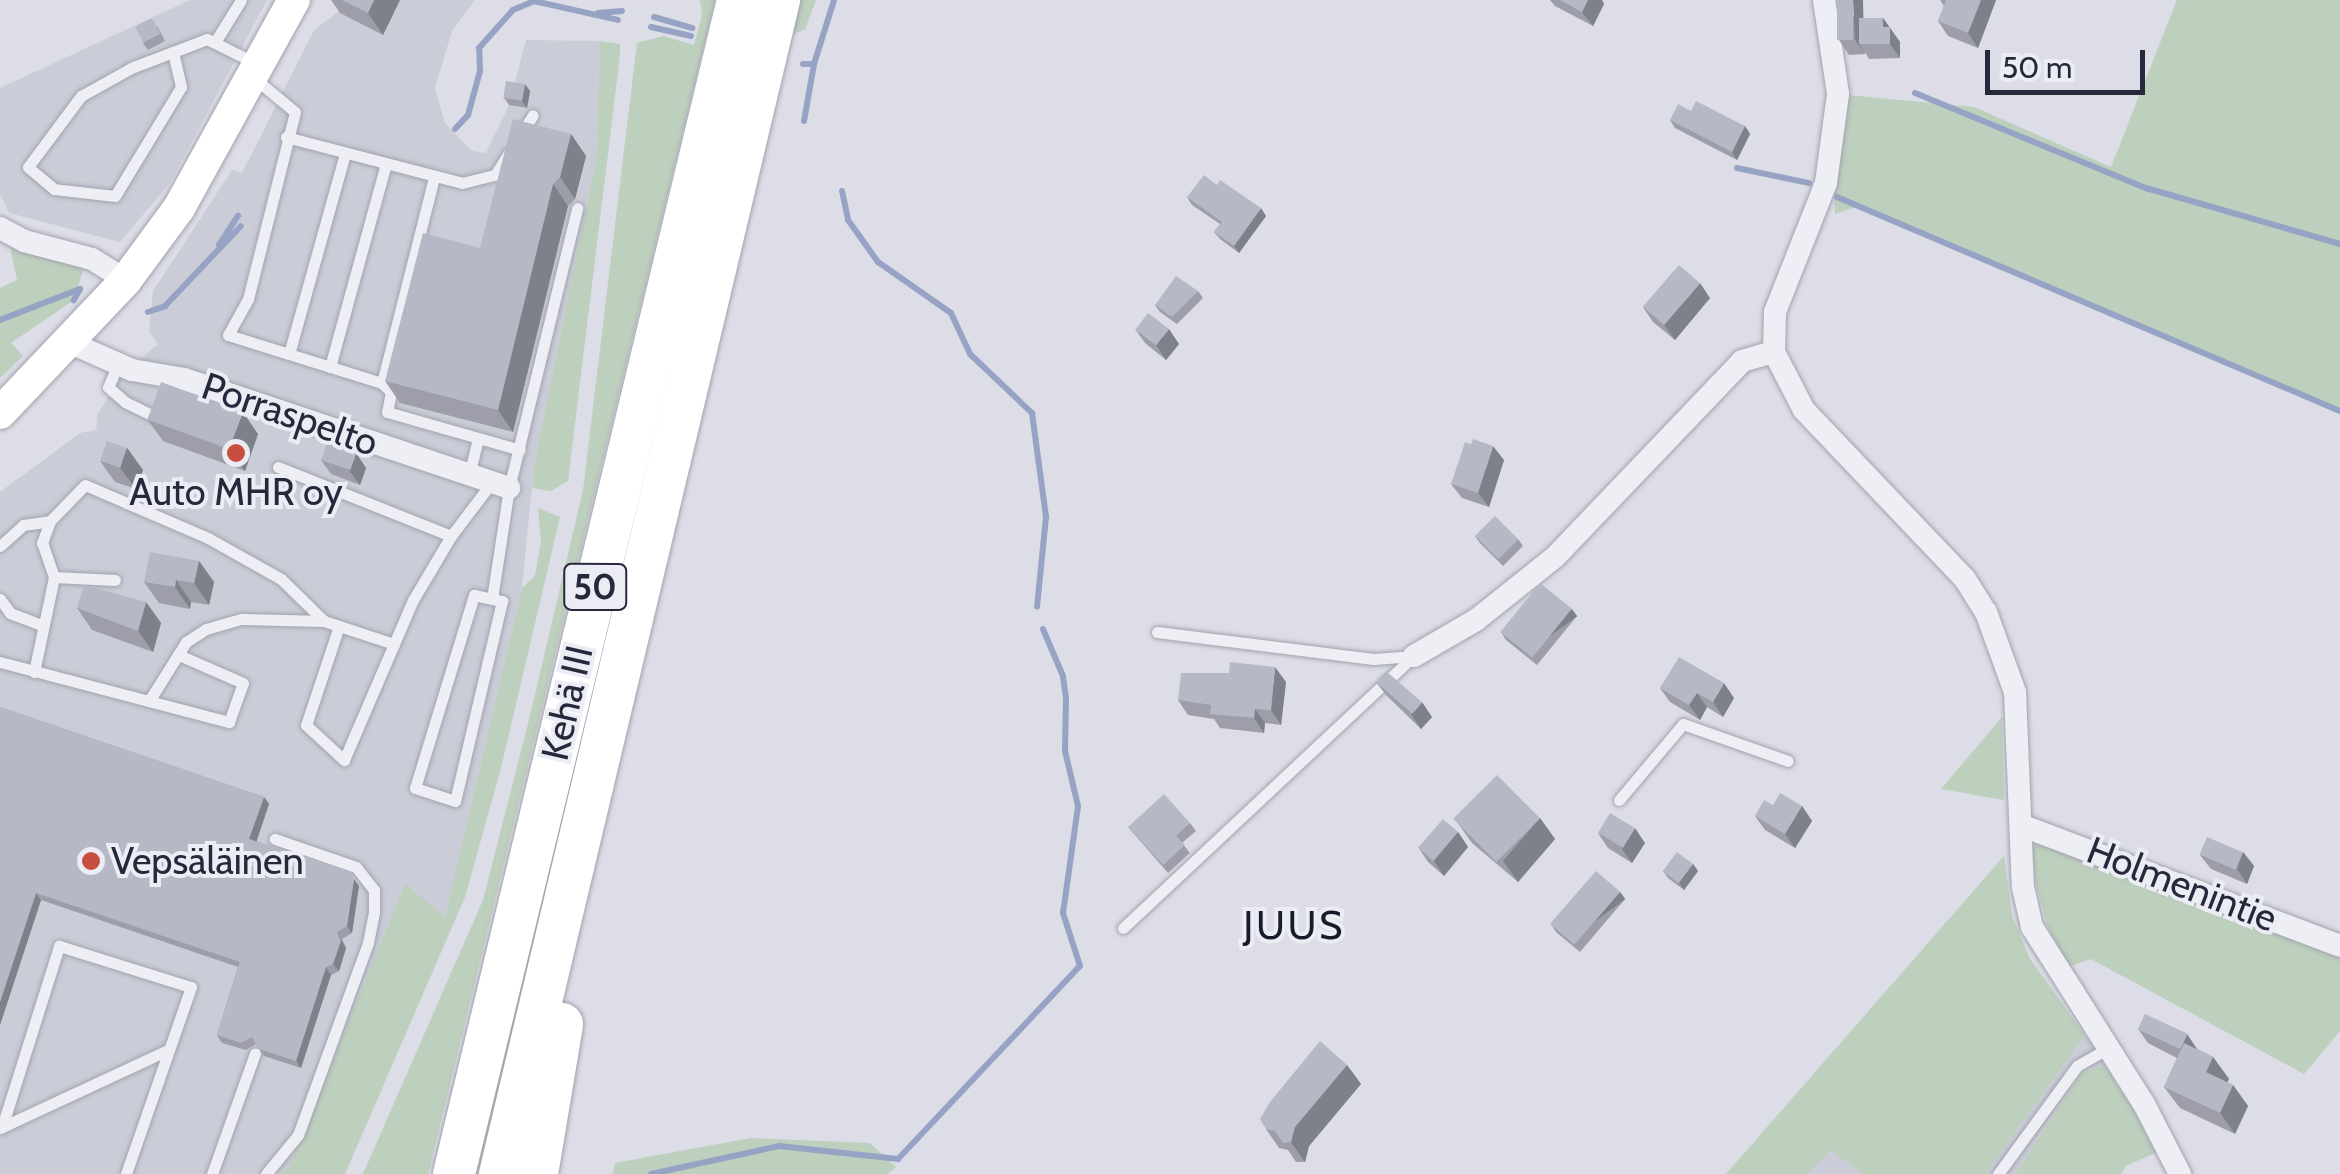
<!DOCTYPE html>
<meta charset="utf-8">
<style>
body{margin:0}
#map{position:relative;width:2340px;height:1174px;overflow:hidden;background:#dcdde6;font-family:Cabin,sans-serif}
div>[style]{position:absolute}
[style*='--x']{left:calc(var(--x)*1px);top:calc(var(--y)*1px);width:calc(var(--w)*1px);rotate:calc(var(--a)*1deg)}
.built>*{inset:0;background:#caccd7}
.green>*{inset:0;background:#bdcfbd}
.stream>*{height:6px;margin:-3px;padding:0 3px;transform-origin:3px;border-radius:3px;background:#97a3c5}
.roads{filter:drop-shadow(0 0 2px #a2a3af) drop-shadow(0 0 2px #a2a3af)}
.lane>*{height:11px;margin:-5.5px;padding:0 5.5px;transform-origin:5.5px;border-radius:5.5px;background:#eeeff4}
.street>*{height:22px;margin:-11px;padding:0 11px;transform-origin:11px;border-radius:11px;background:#eeeff4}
.secondary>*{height:32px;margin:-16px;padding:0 16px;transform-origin:16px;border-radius:16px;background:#fff}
.highway>*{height:42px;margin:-21px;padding:0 21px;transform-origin:21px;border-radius:21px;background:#fff}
.wall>*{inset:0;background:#9d9ea9}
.shaded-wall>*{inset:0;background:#7f818a;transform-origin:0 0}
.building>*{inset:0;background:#b6b8c5;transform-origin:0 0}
.dots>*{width:28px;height:28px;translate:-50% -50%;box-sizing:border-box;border:5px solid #ebecf4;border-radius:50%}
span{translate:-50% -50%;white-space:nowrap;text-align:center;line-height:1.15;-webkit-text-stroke:8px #ebecf4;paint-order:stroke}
.shield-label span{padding:2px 8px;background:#ebecf4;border:2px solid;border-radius:8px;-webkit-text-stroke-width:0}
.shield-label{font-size:35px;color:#26293b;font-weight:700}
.street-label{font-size:38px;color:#26293b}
.poi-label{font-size:38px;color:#26293b}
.left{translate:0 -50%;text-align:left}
.neighbourhood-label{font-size:40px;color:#191b2c;letter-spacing:2.5px}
.scale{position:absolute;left:1985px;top:50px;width:160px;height:45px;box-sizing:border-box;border:5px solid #26293b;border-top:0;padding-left:12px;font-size:30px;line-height:35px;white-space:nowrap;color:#26293b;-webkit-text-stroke:8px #ebecf4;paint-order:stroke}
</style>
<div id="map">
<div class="built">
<div style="clip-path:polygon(190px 0,267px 0,170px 183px,120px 242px,9px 213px,0 194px,0 88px)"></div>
<div style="clip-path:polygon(346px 0,475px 0,452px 31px,435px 88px,445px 123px,472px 151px,486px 153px,509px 105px,526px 40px,600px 41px,596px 159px,534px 465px,522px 588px,445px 918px,405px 883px,289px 1168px,280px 1174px,0 1174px,0 492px,80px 433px,96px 430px,98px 414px,120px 377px,158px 344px,149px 331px,153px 291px,232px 170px,242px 173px,314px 30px,342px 9px)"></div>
<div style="clip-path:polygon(2085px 1035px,2105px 1065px,2080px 1073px,2015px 1174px,1985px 1174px)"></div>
<div style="clip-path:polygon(1830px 1149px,1864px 1174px,1807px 1174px)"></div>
</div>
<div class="green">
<div style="clip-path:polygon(700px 0,715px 0,428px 1174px,363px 1174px,483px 900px,529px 720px,583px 490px,637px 43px,663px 36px,694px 45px,702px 15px)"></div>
<div style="clip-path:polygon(801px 0,816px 0,805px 29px,792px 35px)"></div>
<div style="clip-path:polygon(2177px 0,2340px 0,2340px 410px,1856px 207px,1835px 214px,1834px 190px,1848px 95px,1974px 107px,2111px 167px)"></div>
<div style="clip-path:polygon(600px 41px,620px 44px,620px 55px,568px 481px,551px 491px,532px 488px,534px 465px,596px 159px)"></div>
<div style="clip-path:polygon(9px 243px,85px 264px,74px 300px,11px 343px,23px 356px,0 378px,0 288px,17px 280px)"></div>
<div style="clip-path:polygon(538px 508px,560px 517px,501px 768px,465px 897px,345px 1174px,280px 1174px,289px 1168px,405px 883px,445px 917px,522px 588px,535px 576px,541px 541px)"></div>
<div style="clip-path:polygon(2002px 717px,2004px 800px,1941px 789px)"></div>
<div style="clip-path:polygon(2042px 841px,2340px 949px,2340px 1031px,2304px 1074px,2091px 959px,2068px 967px,2047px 925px,2036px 883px,2031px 848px)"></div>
<div style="clip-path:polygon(2004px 856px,2012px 916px,2030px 959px,2085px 1035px,1985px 1174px,1864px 1174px,1830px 1150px,1807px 1174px,1726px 1174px)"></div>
<div style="clip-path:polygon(2105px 1065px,2160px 1151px,2126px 1166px,2121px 1174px,2015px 1174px,2081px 1073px)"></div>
<div style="clip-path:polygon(751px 1138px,870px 1143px,896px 1167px,888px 1174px,613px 1174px,615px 1163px)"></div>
</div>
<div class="stream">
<div style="--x:598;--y:13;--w:24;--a:-5"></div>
<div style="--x:654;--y:17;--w:40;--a:16"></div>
<div style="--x:651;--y:27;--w:41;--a:12.7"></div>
<div style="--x:803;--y:64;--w:11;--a:0"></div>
<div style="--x:814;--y:64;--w:67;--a:-72.6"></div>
<div style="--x:1915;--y:93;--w:250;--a:22.4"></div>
<div style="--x:2146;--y:188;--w:202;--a:16.1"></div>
<div style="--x:804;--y:121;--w:58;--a:-80"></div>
<div style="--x:455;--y:129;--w:19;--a:-47"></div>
<div style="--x:468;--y:115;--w:46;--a:-74.7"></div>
<div style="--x:480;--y:71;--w:23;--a:-92"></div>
<div style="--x:479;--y:48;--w:51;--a:-48.2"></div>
<div style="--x:513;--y:10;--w:23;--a:-23"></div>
<div style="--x:534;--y:1;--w:86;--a:12.7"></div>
<div style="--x:1737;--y:168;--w:74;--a:11.8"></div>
<div style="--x:842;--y:191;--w:30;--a:78"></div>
<div style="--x:848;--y:220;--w:52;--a:54.5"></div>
<div style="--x:878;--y:262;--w:89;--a:34.9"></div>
<div style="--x:951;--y:313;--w:45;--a:65.1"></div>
<div style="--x:970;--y:354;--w:86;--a:43.6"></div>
<div style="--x:1032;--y:413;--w:105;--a:82.3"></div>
<div style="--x:1046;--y:517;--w:90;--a:95.7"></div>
<div style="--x:1837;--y:197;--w:547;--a:23.05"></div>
<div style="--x:219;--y:245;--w:35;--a:-57"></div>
<div style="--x:148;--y:312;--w:18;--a:-19"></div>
<div style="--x:165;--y:306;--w:110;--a:-46.5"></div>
<div style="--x:0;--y:320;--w:86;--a:-21.2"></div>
<div style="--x:80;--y:289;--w:13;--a:119"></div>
<div style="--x:651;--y:1174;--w:131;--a:-12.3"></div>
<div style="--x:779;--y:1146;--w:120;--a:6.2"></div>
<div style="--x:898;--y:1159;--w:265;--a:-46.7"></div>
<div style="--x:1080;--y:966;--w:56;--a:-107.8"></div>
<div style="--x:1063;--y:913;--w:108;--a:-82"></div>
<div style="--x:1078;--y:806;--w:57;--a:-103.3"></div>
<div style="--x:1065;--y:751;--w:53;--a:-88.9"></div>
<div style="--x:1066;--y:698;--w:22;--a:-98"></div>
<div style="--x:1063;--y:676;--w:51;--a:-113.1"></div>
</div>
<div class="roads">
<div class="lane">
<div style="--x:215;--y:42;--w:49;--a:-58.2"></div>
<div style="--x:173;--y:52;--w:36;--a:77"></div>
<div style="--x:181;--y:87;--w:127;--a:121.2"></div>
<div style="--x:115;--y:196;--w:61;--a:-173.5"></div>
<div style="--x:54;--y:189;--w:34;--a:-140"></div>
<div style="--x:28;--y:167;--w:89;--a:-53.3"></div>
<div style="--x:81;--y:96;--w:57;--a:-29.2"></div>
<div style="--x:131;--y:68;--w:45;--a:-20.9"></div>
<div style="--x:173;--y:52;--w:36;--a:-21"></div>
<div style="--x:207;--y:39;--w:54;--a:26.6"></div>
<div style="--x:254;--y:78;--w:53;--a:39.7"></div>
<div style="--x:295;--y:112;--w:193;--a:104.1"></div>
<div style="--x:248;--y:299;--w:41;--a:119.1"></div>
<div style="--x:228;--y:335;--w:161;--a:17.3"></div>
<div style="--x:382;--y:383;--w:212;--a:-75.8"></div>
<div style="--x:521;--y:134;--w:22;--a:-58"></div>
<div style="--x:286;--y:137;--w:182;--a:14.6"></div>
<div style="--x:462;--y:183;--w:34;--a:-14"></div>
<div style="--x:495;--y:175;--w:25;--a:-58"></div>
<div style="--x:289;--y:354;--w:209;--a:-74.4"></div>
<div style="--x:118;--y:364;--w:25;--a:113"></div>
<div style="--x:108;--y:387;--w:23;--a:41"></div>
<div style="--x:125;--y:402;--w:39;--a:26"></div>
<div style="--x:330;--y:367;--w:211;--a:-74.6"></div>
<div style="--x:382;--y:383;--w:13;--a:45"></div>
<div style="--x:391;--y:392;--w:20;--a:101"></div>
<div style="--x:387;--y:412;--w:138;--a:15.9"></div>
<div style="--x:278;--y:467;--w:186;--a:21.7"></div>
<div style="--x:469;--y:475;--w:38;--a:-76"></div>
<div style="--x:0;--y:546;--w:31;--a:-42"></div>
<div style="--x:23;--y:525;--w:27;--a:-8"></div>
<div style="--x:54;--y:577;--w:61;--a:2.8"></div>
<div style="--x:474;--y:595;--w:29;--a:12"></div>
<div style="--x:502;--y:601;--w:205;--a:103.2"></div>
<div style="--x:455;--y:801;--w:42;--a:-162"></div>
<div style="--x:415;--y:788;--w:202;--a:-73"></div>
<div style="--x:0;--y:599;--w:17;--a:54"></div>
<div style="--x:10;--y:613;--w:36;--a:21"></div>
<div style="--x:492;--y:599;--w:112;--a:-81.3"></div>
<div style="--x:509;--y:488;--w:288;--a:-76.3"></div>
<div style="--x:339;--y:626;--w:104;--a:108.4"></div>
<div style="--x:306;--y:725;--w:52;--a:42.6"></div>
<div style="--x:344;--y:760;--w:174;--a:-66.7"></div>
<div style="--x:413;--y:600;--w:74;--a:-59.3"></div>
<div style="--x:451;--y:536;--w:68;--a:-52.8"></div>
<div style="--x:1157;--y:632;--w:218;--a:7.1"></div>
<div style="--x:1373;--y:659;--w:41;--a:-4.2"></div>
<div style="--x:0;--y:662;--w:237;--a:14.7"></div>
<div style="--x:229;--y:722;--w:41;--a:-70.3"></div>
<div style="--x:243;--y:683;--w:70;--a:-156.4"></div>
<div style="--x:34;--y:672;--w:97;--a:-78.1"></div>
<div style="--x:54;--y:577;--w:36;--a:-109"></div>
<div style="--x:42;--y:543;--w:23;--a:-70"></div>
<div style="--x:50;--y:521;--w:50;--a:-45.8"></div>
<div style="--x:85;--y:485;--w:134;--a:23.3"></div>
<div style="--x:208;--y:538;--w:84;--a:29.3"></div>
<div style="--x:281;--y:579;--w:60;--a:44.3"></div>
<div style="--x:149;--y:701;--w:70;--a:-57.9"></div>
<div style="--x:186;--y:642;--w:24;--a:-33"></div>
<div style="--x:206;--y:629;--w:37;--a:-16"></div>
<div style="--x:242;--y:619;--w:82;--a:1.4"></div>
<div style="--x:324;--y:621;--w:74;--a:18.2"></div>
<div style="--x:1619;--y:800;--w:99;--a:-49.9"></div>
<div style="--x:1683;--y:724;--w:111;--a:19.4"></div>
<div style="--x:1123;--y:928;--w:398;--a:-43.1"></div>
<div style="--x:2;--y:1127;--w:190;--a:-72.5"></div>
<div style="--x:59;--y:946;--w:138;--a:17.3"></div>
<div style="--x:191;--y:987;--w:198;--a:109.2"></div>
<div style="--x:0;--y:1128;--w:185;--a:-24.9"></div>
<div style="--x:212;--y:1174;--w:128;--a:-70.4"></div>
<div style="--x:266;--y:1174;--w:50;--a:-50.6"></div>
<div style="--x:298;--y:1135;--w:204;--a:-70"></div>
<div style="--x:368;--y:943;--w:32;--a:-79"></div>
<div style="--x:374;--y:912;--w:22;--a:-90"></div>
<div style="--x:374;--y:890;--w:29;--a:-128"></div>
<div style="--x:356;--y:867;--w:86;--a:-160.9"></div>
<div style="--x:1998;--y:1174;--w:134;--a:-53.8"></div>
<div style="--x:2077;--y:1066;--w:34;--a:-30"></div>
</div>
<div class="street">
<div style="--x:1824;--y:0;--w:95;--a:81.5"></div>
<div style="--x:1838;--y:94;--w:90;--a:97.7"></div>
<div style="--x:1826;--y:183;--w:139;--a:111.6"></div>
<div style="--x:1775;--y:312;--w:40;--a:91.4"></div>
<div style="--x:1774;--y:352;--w:65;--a:62.7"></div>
<div style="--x:1804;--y:410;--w:233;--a:46.4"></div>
<div style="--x:1965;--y:579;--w:39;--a:58"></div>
<div style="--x:1986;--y:612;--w:85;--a:70.1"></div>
<div style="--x:2015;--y:692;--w:195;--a:87.7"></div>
<div style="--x:2023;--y:887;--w:41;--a:77.3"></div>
<div style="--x:2032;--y:927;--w:209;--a:57.7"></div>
<div style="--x:2144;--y:1104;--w:79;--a:62.8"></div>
<div style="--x:0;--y:228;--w:27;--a:28"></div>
<div style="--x:24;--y:241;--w:70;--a:14.8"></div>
<div style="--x:92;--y:259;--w:40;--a:32"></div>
<div style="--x:71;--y:343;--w:67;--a:23.9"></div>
<div style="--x:132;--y:370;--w:53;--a:9.8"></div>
<div style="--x:184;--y:379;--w:343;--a:18.5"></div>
<div style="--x:1414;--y:656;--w:72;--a:-30.1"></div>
<div style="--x:1476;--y:620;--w:101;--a:-38.6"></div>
<div style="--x:1555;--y:557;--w:271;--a:-46.3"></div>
<div style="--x:1742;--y:361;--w:33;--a:-16"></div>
<div style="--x:2023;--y:826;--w:339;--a:20.7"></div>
</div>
<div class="secondary">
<div style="--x:0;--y:413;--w:183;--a:-46.5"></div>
<div style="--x:126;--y:280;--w:89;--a:-53.6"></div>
<div style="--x:179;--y:208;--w:238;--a:-61.1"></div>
</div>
<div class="highway">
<div style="--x:454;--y:1174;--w:1208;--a:-76.4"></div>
<div style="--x:500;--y:1174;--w:1207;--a:-76.63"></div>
<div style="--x:537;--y:1174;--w:152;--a:-80.5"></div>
</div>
</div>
<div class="wall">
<div style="clip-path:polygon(331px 0,400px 0,383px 35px,340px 13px)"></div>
<div style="clip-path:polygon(1550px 0,1602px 0,1604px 4px,1593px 26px,1555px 6px)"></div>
<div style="clip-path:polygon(1863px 0,1863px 18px,1883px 18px,1900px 42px,1900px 58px,1869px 59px,1865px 52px,1865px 54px,1849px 55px,1839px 40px)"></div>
<div style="clip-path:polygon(1940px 0,1996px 0,1978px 48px,1948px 36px,1938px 21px,1944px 6px)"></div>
<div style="clip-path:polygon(157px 26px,165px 41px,148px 50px,143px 43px)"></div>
<div style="clip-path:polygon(530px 91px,527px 108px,509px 105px,504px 98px)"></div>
<div style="clip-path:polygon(1691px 111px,1745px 126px,1750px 134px,1737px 160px,1675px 128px,1670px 120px)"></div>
<div style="clip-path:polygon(571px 134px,586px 156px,575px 199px,568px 206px,513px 432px,400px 403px,385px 381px)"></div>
<div style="clip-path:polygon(1187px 197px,1266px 216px,1239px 253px,1220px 239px,1214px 232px,1220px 224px,1192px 205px)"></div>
<div style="clip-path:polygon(1198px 291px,1203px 298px,1177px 324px,1160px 312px,1155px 305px)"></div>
<div style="clip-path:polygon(1710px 298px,1675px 340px,1653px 322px,1643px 307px)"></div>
<div style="clip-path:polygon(1135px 329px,1179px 344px,1166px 360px,1145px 343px)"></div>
<div style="clip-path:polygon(147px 419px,258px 434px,245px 471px,163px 441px)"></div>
<div style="clip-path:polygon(127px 448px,143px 470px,136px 489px,115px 482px,100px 461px)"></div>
<div style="clip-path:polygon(356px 453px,366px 468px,360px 485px,331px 474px,321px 460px)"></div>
<div style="clip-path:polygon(1504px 460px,1489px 507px,1462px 498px,1451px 484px)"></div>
<div style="clip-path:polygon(1475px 536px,1518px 539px,1523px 546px,1503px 566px,1480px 543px)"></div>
<div style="clip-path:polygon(199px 561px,214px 582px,209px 605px,191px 602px,190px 609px,159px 603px,144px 582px)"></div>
<div style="clip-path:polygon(146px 602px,161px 623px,153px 652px,92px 630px,77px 608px)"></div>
<div style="clip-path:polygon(1577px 616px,1537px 665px,1506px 640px,1501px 632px)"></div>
<div style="clip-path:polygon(1375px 681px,1432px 717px,1421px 729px,1386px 695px)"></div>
<div style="clip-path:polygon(1286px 682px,1281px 725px,1265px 723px,1264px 733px,1220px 728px,1214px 719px,1188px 715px,1178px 700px)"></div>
<div style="clip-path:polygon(1660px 688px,1734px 698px,1723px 717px,1707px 707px,1700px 720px,1670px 702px)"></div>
<div style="clip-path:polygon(0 707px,264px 797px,269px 804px,256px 841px,359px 886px,352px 933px,342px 939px,346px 948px,339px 971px,331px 975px,301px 1068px,264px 1056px,256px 1044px,246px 1050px,222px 1043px,217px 1035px,238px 967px,41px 900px,0 1025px)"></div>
<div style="clip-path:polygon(1802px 806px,1812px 821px,1795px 848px,1765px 830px,1755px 816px)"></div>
<div style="clip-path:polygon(1540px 818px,1555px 839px,1518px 882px,1472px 843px,1457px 822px)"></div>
<div style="clip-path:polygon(1190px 823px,1196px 831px,1182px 843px,1190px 853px,1168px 873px,1128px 827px)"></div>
<div style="clip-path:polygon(1458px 832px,1468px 847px,1444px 876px,1428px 862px,1418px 847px)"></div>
<div style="clip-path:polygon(1598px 833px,1645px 843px,1632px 863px,1608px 848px)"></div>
<div style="clip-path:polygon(2243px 852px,2254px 866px,2247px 884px,2211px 869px,2200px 855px)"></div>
<div style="clip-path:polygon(1693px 864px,1698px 871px,1684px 890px,1668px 878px,1663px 871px)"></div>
<div style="clip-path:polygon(1620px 892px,1625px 899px,1580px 952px,1556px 932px,1551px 924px)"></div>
<div style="clip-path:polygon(2138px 1029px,2197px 1049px,2213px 1057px,2229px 1079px,2227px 1082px,2233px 1085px,2248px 1106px,2235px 1134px,2180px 1108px,2164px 1087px,2177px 1058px,2148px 1043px)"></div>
<div style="clip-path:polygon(1347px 1065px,1361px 1084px,1309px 1146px,1305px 1162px,1296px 1162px,1288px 1150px,1279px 1148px,1266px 1129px)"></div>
</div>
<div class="shaded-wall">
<div style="clip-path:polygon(374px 0,400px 0,383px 35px,368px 13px)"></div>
<div style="clip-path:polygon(1588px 0,1602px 0,1604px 4px,1593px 26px,1582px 12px)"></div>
<div style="clip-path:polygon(1853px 0,1863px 0,1864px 44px,1859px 44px,1865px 54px,1855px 40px)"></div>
<div style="clip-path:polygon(1981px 0,1996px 0,1978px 48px,1968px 33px)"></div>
<div style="clip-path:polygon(1883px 18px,1900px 42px,1900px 58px,1890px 44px,1883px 27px)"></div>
<div style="clip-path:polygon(525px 84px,530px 91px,527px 108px,522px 101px)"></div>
<div style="clip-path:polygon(1745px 126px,1750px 134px,1737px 160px,1732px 152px)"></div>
<div style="clip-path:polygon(571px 134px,586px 156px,575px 199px,560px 177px)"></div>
<div style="clip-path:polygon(553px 184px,568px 206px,513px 432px,498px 410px)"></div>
<div style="clip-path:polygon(1261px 208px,1266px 216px,1239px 253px,1234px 246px)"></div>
<div style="clip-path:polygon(1700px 283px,1710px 298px,1675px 340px,1664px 325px)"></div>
<div style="clip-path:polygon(1169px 329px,1179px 344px,1166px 360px,1156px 345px)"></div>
<div style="clip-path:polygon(243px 412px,258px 434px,245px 471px,229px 449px)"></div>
<div style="clip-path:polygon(1493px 446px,1504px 460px,1489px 507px,1478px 493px)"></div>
<div style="clip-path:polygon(127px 448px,143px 470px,136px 489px,120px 468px)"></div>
<div style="clip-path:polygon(356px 453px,366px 468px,360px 485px,349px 470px)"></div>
<div style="clip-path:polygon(199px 561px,214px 582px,209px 605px,194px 583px)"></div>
<div style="clip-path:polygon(176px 580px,191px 602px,190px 609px,175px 587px)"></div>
<div style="clip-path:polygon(146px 602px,161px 623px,153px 652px,138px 631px)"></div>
<div style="left:1572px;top:609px;width:9px;height:63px;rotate:54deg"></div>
<div style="clip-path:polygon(1275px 667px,1286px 682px,1281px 725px,1271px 710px)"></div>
<div style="clip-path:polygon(1724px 683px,1734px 698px,1723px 717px,1713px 702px)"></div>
<div style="clip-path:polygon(1697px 693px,1707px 707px,1700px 720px,1689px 705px)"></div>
<div style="clip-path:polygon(1422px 702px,1432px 717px,1421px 729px,1411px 714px)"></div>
<div style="clip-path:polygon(1255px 709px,1265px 723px,1264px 733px,1254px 718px)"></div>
<div style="clip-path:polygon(264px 797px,269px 804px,255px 846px,249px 839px)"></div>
<div style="clip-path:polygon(1802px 806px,1812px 821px,1795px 848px,1785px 834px)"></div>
<div style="clip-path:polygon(1540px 818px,1555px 839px,1518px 882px,1503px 861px)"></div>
<div style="clip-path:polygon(1635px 828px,1645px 843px,1632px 863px,1622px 849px)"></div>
<div style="clip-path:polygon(1458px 832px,1468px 847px,1444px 876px,1434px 861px)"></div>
<div style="clip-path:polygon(2243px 852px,2254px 866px,2247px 884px,2237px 869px)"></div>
<div style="clip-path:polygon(1693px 864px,1698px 871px,1684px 890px,1679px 883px)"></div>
<div style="clip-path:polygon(354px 879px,359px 886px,352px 933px,347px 926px)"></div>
<div style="left:1620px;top:892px;width:9px;height:70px;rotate:54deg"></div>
<div style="clip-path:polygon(36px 893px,41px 900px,0 1025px,0 1002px)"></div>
<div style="clip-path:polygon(337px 932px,346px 948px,339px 971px,333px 964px)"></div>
<div style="clip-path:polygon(326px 967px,331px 975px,301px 1068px,296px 1061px)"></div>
<div style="clip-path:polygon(2187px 1034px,2197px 1049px,2190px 1064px,2180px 1049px)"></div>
<div style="clip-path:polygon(2213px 1057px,2229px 1079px,2221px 1094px,2206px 1072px)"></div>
<div style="clip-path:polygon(1347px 1065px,1361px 1084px,1309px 1146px,1305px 1162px,1291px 1142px,1295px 1127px)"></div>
<div style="clip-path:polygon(2233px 1085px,2248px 1106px,2235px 1134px,2220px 1113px)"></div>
</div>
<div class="building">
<div style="clip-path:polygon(342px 0,374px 0,368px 13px)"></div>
<div style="clip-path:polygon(1560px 0,1588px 0,1582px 12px)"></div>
<div style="left:1837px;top:0;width:16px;height:40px"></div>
<div style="clip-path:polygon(1946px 0,1981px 0,1968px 33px,1938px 21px)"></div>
<div style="left:152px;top:18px;width:18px;height:19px;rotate:63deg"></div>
<div style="clip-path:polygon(1859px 18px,1883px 18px,1883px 27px,1890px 27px,1890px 44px,1859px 44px)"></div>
<div style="left:506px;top:81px;width:19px;height:17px;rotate:9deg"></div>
<div style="clip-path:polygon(1696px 101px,1745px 126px,1732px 152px,1670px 120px,1678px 104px,1691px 111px)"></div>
<div style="clip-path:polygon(513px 119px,571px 134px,560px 177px,553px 184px,498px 410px,385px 381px,423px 233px,480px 248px)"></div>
<div style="clip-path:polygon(1204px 175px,1217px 185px,1220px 180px,1261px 208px,1234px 246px,1214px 232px,1222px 222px,1187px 197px)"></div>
<div style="left:1679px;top:265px;width:28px;height:55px;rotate:41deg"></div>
<div style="clip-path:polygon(1176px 276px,1198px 291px,1172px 317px,1155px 305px)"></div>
<div style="left:1148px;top:313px;width:26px;height:21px;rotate:37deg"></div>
<div style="left:161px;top:382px;width:87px;height:40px;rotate:20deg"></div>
<div style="clip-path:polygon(1473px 439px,1493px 446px,1478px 493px,1451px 484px,1465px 442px,1471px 444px)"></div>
<div style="left:107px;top:441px;width:21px;height:21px;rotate:19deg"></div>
<div style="left:327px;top:443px;width:31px;height:18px;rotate:19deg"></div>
<div style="left:1495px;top:516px;width:33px;height:28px;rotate:45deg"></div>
<div style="clip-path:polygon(150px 552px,199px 561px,194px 583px,176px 580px,175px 587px,144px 582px)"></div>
<div style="left:1540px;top:583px;width:41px;height:63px;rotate:39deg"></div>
<div style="clip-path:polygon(84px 585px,146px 602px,138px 631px,77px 608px)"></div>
<div style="clip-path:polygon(1679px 657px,1724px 683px,1713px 702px,1697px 693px,1689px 705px,1660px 688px)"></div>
<div style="clip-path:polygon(1230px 662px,1275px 667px,1271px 710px,1255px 709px,1254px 718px,1210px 714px,1211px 705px,1178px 700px,1181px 673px,1229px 673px)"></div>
<div style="left:1386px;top:671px;width:48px;height:15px;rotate:41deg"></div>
<div style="clip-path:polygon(0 707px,264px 797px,249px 839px,347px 870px,354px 879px,347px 926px,337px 932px,341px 941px,333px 964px,326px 967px,296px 1061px,259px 1049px,252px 1037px,241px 1043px,217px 1035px,240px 962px,36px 893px,0 1002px)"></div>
<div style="left:1497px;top:775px;width:61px;height:62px;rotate:45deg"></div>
<div style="clip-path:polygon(1780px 793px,1802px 806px,1785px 834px,1755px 816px,1764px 800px,1773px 805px)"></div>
<div style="clip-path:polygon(1164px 794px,1190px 823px,1176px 836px,1185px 845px,1163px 865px,1128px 827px)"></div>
<div style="left:1610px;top:813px;width:29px;height:23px;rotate:31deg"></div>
<div style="left:1443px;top:819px;width:20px;height:38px;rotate:41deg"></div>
<div style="left:2207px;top:837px;width:39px;height:19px;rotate:23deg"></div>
<div style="left:1677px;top:852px;width:20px;height:24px;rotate:37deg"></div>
<div style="left:1596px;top:871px;width:32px;height:70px;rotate:41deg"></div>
<div style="left:2145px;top:1014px;width:47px;height:17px;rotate:25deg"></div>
<div style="clip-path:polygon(1320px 1041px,1347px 1065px,1295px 1127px,1291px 1142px,1283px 1143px,1275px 1131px,1266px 1129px,1260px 1119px,1270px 1102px)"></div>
<div style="clip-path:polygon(2184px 1043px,2213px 1057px,2206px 1072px,2233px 1085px,2220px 1113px,2164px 1087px)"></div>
</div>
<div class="dots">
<div style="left:236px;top:453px;background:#c94e42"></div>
<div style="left:91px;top:861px;background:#c94e42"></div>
</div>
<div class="shield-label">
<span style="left:595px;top:587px">50</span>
</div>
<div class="street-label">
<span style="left:290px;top:414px;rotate:19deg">Porraspelto</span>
<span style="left:567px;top:703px;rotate:-77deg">Kehä III</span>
<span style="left:2182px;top:884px;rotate:21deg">Holmenintie</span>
</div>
<div class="poi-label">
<span style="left:236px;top:492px">Auto MHR oy</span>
<span class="left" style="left:111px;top:861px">Vepsäläinen</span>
</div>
<div class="neighbourhood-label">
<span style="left:1294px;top:925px">JUUS</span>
</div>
<div class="scale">50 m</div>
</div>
